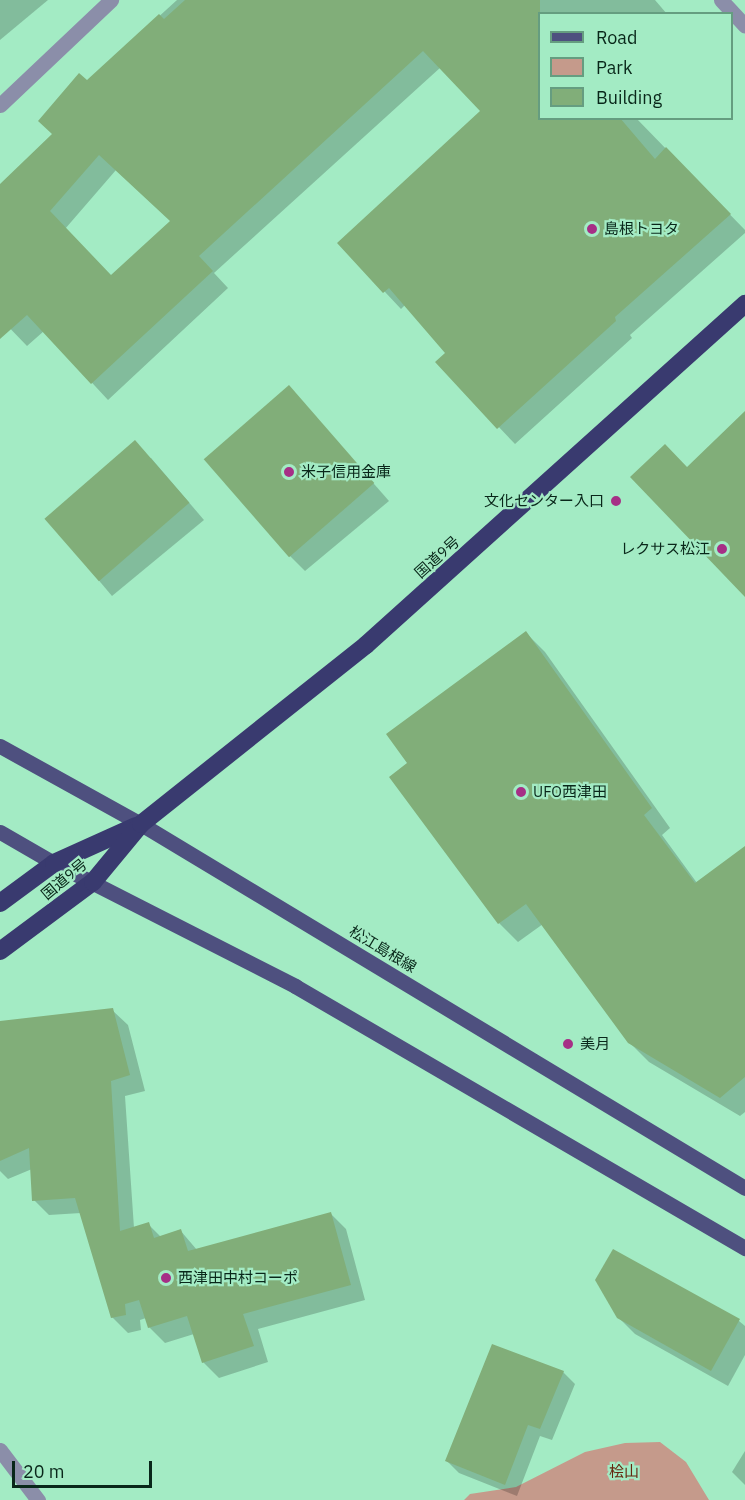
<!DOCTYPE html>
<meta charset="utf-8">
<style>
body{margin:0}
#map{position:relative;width:745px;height:1500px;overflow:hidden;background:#a3ebc4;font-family:"IBM Plex Sans","Noto Sans JP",sans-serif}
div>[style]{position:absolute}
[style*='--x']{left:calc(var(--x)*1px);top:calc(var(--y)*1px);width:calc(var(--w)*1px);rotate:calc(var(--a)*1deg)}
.green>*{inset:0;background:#c59a8b}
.shadow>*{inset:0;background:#0003}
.building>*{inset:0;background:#81ae79;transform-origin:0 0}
.minor>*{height:15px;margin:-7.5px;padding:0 7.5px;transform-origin:7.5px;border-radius:7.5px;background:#8b8ea9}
.major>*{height:15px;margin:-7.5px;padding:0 7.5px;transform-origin:7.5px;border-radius:7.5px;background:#4e507f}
.highway>*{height:18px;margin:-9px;padding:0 9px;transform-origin:9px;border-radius:9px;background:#393a6f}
.dots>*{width:16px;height:16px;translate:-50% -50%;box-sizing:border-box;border:3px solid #a3ebc4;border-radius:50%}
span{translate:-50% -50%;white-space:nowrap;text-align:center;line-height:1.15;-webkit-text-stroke:4.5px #a3ebc4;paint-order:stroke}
.poi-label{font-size:15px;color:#09271a}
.left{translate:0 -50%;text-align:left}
.right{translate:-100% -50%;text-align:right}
.street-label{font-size:15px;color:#09271a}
.park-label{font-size:15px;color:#66270f}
.legend{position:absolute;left:538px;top:12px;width:195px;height:108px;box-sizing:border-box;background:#a3ebc4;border:2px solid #659d80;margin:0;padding:8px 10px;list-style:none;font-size:18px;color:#09271a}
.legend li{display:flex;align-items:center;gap:12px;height:30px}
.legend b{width:30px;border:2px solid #659d80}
.scale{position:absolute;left:12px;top:1461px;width:140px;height:27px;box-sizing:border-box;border:3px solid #09271a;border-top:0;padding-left:8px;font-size:18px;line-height:21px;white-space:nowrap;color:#09271a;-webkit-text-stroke:4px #a3ebc4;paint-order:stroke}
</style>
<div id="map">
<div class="green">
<div style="clip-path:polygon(660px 1442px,686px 1462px,709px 1500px,464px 1500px,470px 1494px,516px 1487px,585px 1452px,625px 1443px)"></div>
</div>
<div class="shadow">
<div style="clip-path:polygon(0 0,48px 0,0 40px)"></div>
<div style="clip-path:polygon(evenodd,177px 0,655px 0,667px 14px,540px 14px,540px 118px,636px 118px,745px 230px,745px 233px,630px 335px,632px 338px,515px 444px,437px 362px,447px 353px,405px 305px,401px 309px,339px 243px,482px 111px,441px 67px,214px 273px,228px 288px,108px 400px,44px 331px,27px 346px,0 318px,0 186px,53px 135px,87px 82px,177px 0,116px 170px,171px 221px,111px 276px,65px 229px,116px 170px)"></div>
<div style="clip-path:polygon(289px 387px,389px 501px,305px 571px,289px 555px)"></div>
<div style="clip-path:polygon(151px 458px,204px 520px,112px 596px,46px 518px)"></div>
<div style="clip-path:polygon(526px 633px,545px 652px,670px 828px,662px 835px,697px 883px,745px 847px,745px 1112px,740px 1116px,649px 1062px,629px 1042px,543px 924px,518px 942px,499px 923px,409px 764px)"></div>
<div style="clip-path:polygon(112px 1010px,128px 1025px,145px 1091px,125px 1096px,134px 1228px,148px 1224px,161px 1237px,180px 1230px,197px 1250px,331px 1214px,346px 1229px,365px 1300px,258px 1329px,268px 1362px,219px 1378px,203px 1362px,194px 1334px,165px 1343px,149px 1327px,146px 1318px,140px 1320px,141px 1330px,128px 1333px,112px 1317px,81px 1213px,49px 1215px,34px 1200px,32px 1169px,8px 1179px,0 1171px,0 1029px)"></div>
<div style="clip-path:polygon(614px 1251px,739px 1321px,745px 1326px,745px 1355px,728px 1386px,635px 1334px,618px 1317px)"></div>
<div style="clip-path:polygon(563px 1372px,575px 1384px,552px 1440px,540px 1436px,517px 1496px,459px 1473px,447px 1461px)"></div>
<div style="clip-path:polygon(745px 1451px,745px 1485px,732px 1472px)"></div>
</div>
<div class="building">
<div style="clip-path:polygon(evenodd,185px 0,540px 0,540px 118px,620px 118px,655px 159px,666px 147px,731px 214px,615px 317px,616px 321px,497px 429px,435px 362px,445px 353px,389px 288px,383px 293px,337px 243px,480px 111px,423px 51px,199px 256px,213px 271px,91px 384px,27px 315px,0 339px,0 184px,52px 134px,38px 121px,79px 73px,87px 80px,159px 14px,164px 19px,185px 0,99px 155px,170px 221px,111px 275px,50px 211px,99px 155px)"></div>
<div style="left:289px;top:385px;width:130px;height:113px;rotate:49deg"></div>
<div style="clip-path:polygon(745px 411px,745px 597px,630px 477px,665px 444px,687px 467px)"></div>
<div style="left:135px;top:440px;width:83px;height:120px;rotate:49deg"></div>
<div style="clip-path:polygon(526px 631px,652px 808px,644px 815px,695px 883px,745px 846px,745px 1077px,720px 1098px,628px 1043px,526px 904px,498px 924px,389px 777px,407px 763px,386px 734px)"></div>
<div style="clip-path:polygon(113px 1008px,130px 1075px,111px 1081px,120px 1231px,149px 1222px,154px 1238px,181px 1229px,188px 1251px,331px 1212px,351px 1285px,243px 1314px,254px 1346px,202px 1363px,187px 1316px,148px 1328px,139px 1300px,125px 1304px,126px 1315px,111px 1318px,75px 1198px,32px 1201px,29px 1148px,0 1161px,0 1021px)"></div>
<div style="clip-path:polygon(613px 1249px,740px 1319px,711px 1371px,617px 1318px,595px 1280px)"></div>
<div style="clip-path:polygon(492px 1344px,564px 1371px,540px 1429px,528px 1425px,505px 1485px,445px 1461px)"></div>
</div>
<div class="minor">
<div style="--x:721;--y:0;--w:35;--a:47"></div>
<div style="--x:0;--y:105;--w:153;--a:-43.4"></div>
<div style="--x:0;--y:1450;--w:63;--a:52.8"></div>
</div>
<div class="major">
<div style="--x:0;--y:746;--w:161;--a:29"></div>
<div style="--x:141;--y:824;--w:705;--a:31.08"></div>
<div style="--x:0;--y:832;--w:62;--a:29.9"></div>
<div style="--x:54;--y:863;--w:271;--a:27"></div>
<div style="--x:295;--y:986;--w:521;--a:30.21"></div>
</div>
<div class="highway">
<div style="--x:0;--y:903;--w:67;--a:-36.5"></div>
<div style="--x:54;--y:863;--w:90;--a:-24.3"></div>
<div style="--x:0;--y:951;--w:116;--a:-36.6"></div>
<div style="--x:93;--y:882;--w:75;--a:-50.4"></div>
<div style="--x:141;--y:824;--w:288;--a:-38.5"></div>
<div style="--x:366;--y:645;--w:510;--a:-41.98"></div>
</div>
<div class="dots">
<div style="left:592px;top:229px;background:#a62f86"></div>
<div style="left:289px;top:472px;background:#a62f86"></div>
<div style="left:616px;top:501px;background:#a62f86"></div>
<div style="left:722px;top:549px;background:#a62f86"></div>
<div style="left:521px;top:792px;background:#a62f86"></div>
<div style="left:568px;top:1044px;background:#a62f86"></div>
<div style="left:166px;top:1278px;background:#a62f86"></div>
</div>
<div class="poi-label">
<span class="left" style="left:604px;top:229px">島根トヨタ</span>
<span class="left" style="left:301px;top:472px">米子信用金庫</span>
<span class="right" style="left:604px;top:501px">文化センター入口</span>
<span class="right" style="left:710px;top:549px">レクサス松江</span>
<span class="left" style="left:533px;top:792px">UFO西津田</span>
<span class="left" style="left:580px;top:1044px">美月</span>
<span class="left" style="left:178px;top:1278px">西津田中村コーポ</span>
</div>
<div class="street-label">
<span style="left:437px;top:557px;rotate:-42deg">国道9号</span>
<span style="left:64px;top:879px;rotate:-40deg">国道9号</span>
<span style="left:383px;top:949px;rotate:31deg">松江島根線</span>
</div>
<div class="park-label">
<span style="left:624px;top:1472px">桧山</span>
</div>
<ul class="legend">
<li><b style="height:8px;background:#4e507f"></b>Road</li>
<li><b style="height:16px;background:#c59a8b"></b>Park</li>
<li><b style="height:16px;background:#81ae79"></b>Building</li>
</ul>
<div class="scale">20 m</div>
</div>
